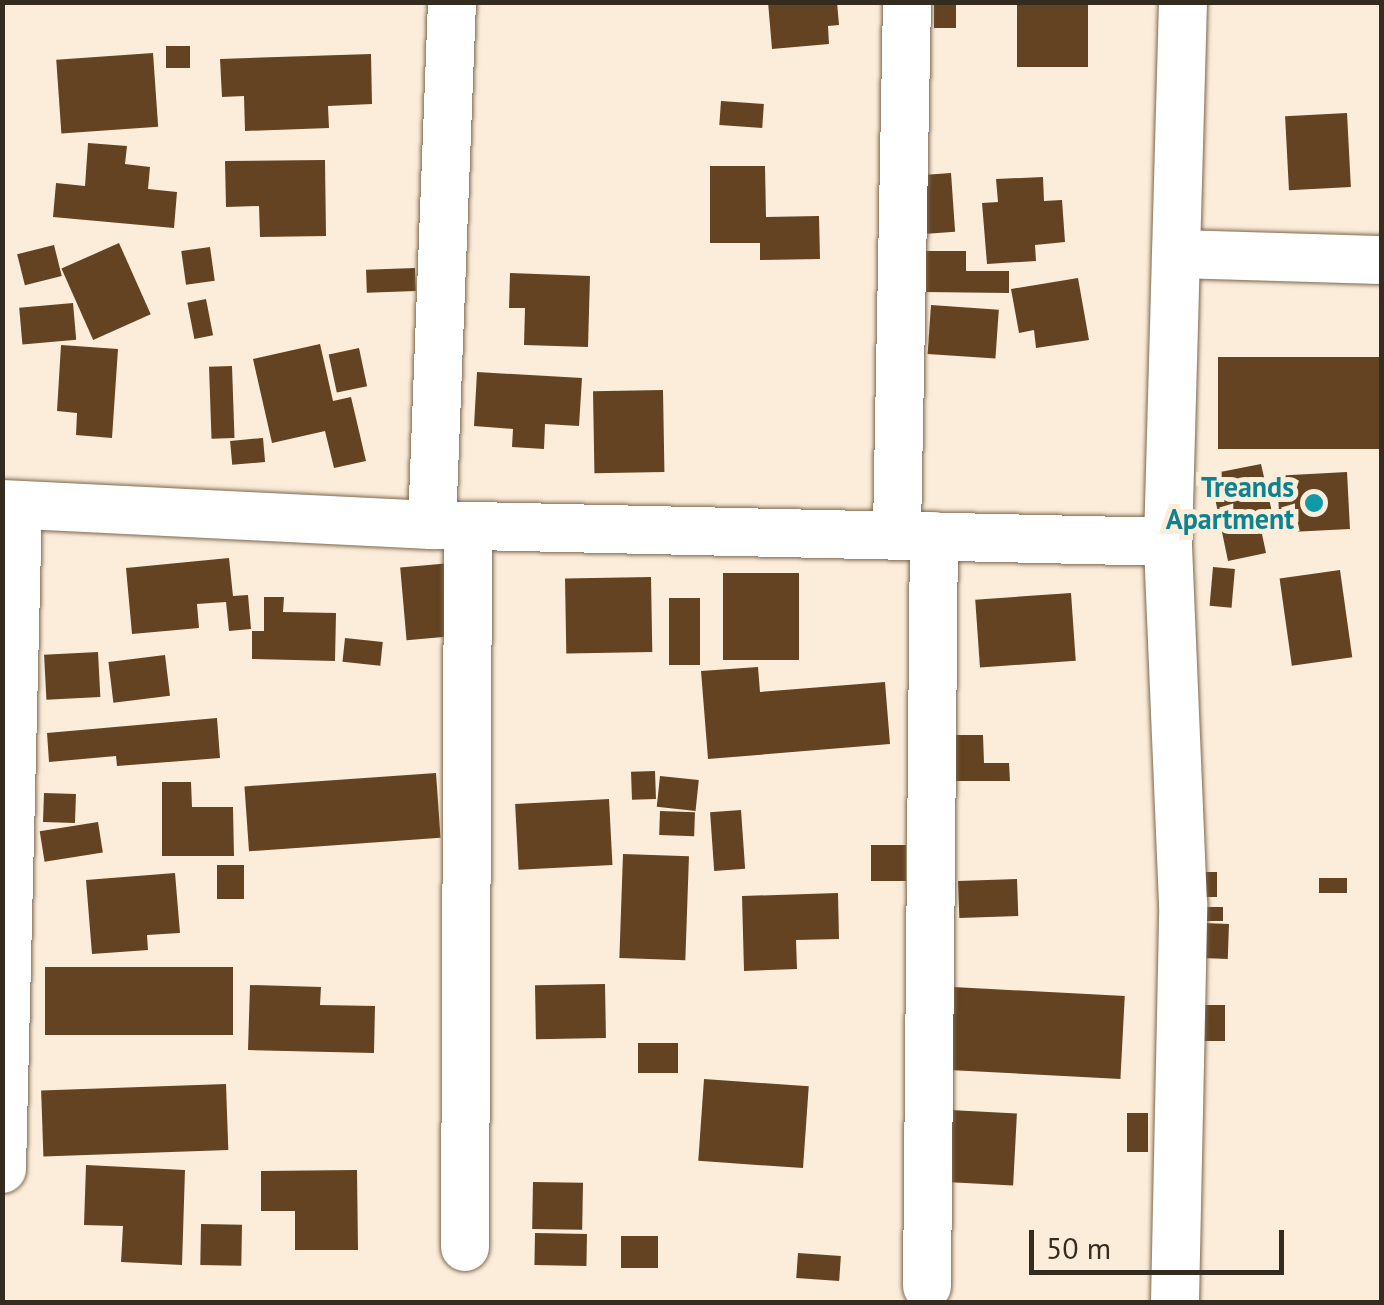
<!DOCTYPE html>
<style>
body{margin:0}
#map{position:relative;width:1384px;height:1305px;overflow:hidden;background:#fceddb;font-family:"PT Sans",sans-serif}
div>[style]{position:absolute}
[style*='--x']{left:calc(var(--x)*1px);top:calc(var(--y)*1px);width:calc(var(--w)*1px);rotate:calc(var(--a)*1deg)}
.building>*{inset:0;background:#634321;transform-origin:0 0}
.roads{filter:drop-shadow(0 0 2px #7c674d) drop-shadow(0 0 2px #7c674d)}
.minor>*{height:48px;margin:-24px;padding:0 24px;transform-origin:24px;border-radius:24px;background:#fff}
.dots>*{width:28px;height:28px;translate:-50% -50%;box-sizing:border-box;border:5px solid #fceddb;border-radius:50%}
span{translate:-50% -50%;white-space:nowrap;text-align:center;line-height:1.15;-webkit-text-stroke:10px #fceddb;paint-order:stroke}
.culture-label{font-size:28px;color:#0d838f;font-weight:700}
.right{translate:-100% -50%;text-align:right}
.frame{position:absolute;inset:0;border:5px solid #352c20;pointer-events:none}
.scale{position:absolute;left:1029px;top:1230px;width:255px;height:45px;box-sizing:border-box;border:5px solid #352c20;border-top:0;padding-left:12px;font-size:30px;line-height:35px;white-space:nowrap;color:#352c20;-webkit-text-stroke:8px #fceddb;paint-order:stroke}
</style>
<div id="map">
<div class="building">
<div style="clip-path:polygon(768px 2px,837px 2px,839px 25px,828px 26px,829px 44px,772px 49px)"></div>
<div style="left:934px;top:2px;width:22px;height:26px"></div>
<div style="left:1017px;top:2px;width:71px;height:65px"></div>
<div style="left:166px;top:46px;width:24px;height:22px"></div>
<div style="left:153px;top:53px;width:74px;height:97px;rotate:86deg"></div>
<div style="clip-path:polygon(371px 54px,372px 104px,328px 106px,329px 128px,245px 131px,244px 96px,222px 97px,220px 59px)"></div>
<div style="left:721px;top:101px;width:43px;height:24px;rotate:4deg"></div>
<div style="left:1347px;top:113px;width:74px;height:62px;rotate:87deg"></div>
<div style="clip-path:polygon(88px 143px,127px 146px,125px 164px,150px 167px,148px 189px,177px 192px,174px 228px,53px 217px,56px 183px,85px 186px)"></div>
<div style="clip-path:polygon(325px 160px,326px 236px,260px 237px,259px 206px,226px 207px,225px 161px)"></div>
<div style="clip-path:polygon(710px 166px,765px 166px,766px 217px,819px 216px,820px 259px,760px 260px,760px 243px,710px 243px)"></div>
<div style="left:951px;top:173px;width:59px;height:28px;rotate:86deg"></div>
<div style="clip-path:polygon(1043px 177px,1044px 201px,1062px 200px,1065px 242px,1035px 245px,1036px 261px,987px 264px,982px 203px,998px 202px,996px 179px)"></div>
<div style="left:119px;top:243px;width:78px;height:63px;rotate:66deg"></div>
<div style="left:54px;top:245px;width:32px;height:38px;rotate:76deg"></div>
<div style="left:210px;top:247px;width:34px;height:29px;rotate:82deg"></div>
<div style="clip-path:polygon(925px 251px,966px 251px,966px 271px,1009px 271px,1009px 293px,924px 292px)"></div>
<div style="left:415px;top:268px;width:23px;height:49px;rotate:88deg"></div>
<div style="clip-path:polygon(510px 273px,590px 276px,588px 347px,524px 345px,525px 308px,509px 308px)"></div>
<div style="clip-path:polygon(1078px 278px,1089px 340px,1036px 348px,1034px 330px,1019px 333px,1011px 289px)"></div>
<div style="left:206px;top:299px;width:37px;height:19px;rotate:79deg"></div>
<div style="left:73px;top:303px;width:37px;height:54px;rotate:85deg"></div>
<div style="left:931px;top:305px;width:68px;height:49px;rotate:4deg"></div>
<div style="clip-path:polygon(320px 344px,333px 401px,351px 397px,366px 461px,334px 468px,325px 431px,272px 443px,253px 359px)"></div>
<div style="clip-path:polygon(61px 345px,118px 349px,112px 438px,76px 435px,77px 413px,57px 411px)"></div>
<div style="left:359px;top:348px;width:39px;height:31px;rotate:78deg"></div>
<div style="left:1382px;top:357px;width:92px;height:164px;rotate:90deg"></div>
<div style="left:232px;top:366px;width:72px;height:23px;rotate:88deg"></div>
<div style="clip-path:polygon(477px 372px,582px 378px,579px 426px,545px 424px,544px 449px,512px 447px,513px 429px,474px 426px)"></div>
<div style="left:663px;top:390px;width:82px;height:70px;rotate:89deg"></div>
<div style="left:263px;top:438px;width:24px;height:33px;rotate:85deg"></div>
<div style="clip-path:polygon(1261px 464px,1272px 512px,1258px 515px,1266px 553px,1228px 561px,1210px 474px)"></div>
<div style="left:1347px;top:472px;width:57px;height:70px;rotate:87deg"></div>
<div style="clip-path:polygon(229px 558px,233px 596px,248px 595px,251px 629px,229px 631px,226px 602px,197px 604px,199px 628px,132px 634px,126px 568px)"></div>
<div style="left:451px;top:563px;width:73px;height:51px;rotate:85deg"></div>
<div style="left:1213px;top:567px;width:22px;height:39px;rotate:5deg"></div>
<div style="left:1340px;top:570px;width:88px;height:61px;rotate:82deg"></div>
<div style="left:723px;top:573px;width:76px;height:87px"></div>
<div style="left:651px;top:577px;width:75px;height:86px;rotate:89deg"></div>
<div style="left:1071px;top:593px;width:68px;height:96px;rotate:86deg"></div>
<div style="clip-path:polygon(264px 597px,284px 597px,283px 612px,336px 613px,335px 661px,252px 659px,252px 631px,264px 631px)"></div>
<div style="left:669px;top:598px;width:31px;height:67px"></div>
<div style="left:345px;top:638px;width:38px;height:24px;rotate:6deg"></div>
<div style="left:98px;top:652px;width:45px;height:54px;rotate:87deg"></div>
<div style="left:165px;top:655px;width:41px;height:57px;rotate:83deg"></div>
<div style="clip-path:polygon(758px 667px,760px 692px,885px 682px,890px 744px,708px 759px,701px 671px)"></div>
<div style="clip-path:polygon(217px 718px,220px 758px,117px 766px,116px 756px,49px 762px,47px 733px)"></div>
<div style="clip-path:polygon(954px 735px,983px 735px,984px 763px,1009px 763px,1010px 781px,954px 781px)"></div>
<div style="left:655px;top:771px;width:28px;height:24px;rotate:88deg"></div>
<div style="left:436px;top:773px;width:65px;height:192px;rotate:86deg"></div>
<div style="left:660px;top:776px;width:39px;height:31px;rotate:6deg"></div>
<div style="clip-path:polygon(162px 782px,191px 782px,192px 807px,233px 807px,234px 856px,162px 856px)"></div>
<div style="left:44px;top:793px;width:32px;height:29px;rotate:2deg"></div>
<div style="left:609px;top:799px;width:66px;height:94px;rotate:87deg"></div>
<div style="left:741px;top:810px;width:59px;height:31px;rotate:86deg"></div>
<div style="left:660px;top:811px;width:35px;height:24px;rotate:2deg"></div>
<div style="left:98px;top:822px;width:31px;height:59px;rotate:81deg"></div>
<div style="left:906px;top:845px;width:36px;height:35px;rotate:90deg"></div>
<div style="left:623px;top:854px;width:66px;height:104px;rotate:2deg"></div>
<div style="left:217px;top:865px;width:27px;height:34px"></div>
<div style="left:1203px;top:872px;width:14px;height:25px"></div>
<div style="clip-path:polygon(175px 873px,180px 933px,147px 935px,148px 950px,92px 954px,86px 880px)"></div>
<div style="left:1319px;top:878px;width:28px;height:15px"></div>
<div style="left:1017px;top:879px;width:37px;height:59px;rotate:88deg"></div>
<div style="clip-path:polygon(838px 893px,839px 939px,796px 940px,797px 969px,744px 971px,742px 896px)"></div>
<div style="left:1203px;top:907px;width:20px;height:14px"></div>
<div style="left:1203px;top:923px;width:26px;height:35px;rotate:2deg"></div>
<div style="left:45px;top:967px;width:188px;height:68px"></div>
<div style="left:605px;top:984px;width:54px;height:70px;rotate:89deg"></div>
<div style="clip-path:polygon(250px 985px,321px 987px,320px 1005px,375px 1006px,374px 1053px,248px 1050px)"></div>
<div style="left:953px;top:987px;width:172px;height:83px;rotate:3deg"></div>
<div style="left:1203px;top:1005px;width:22px;height:36px"></div>
<div style="left:638px;top:1043px;width:40px;height:30px"></div>
<div style="left:704px;top:1079px;width:105px;height:82px;rotate:4deg"></div>
<div style="left:226px;top:1084px;width:66px;height:185px;rotate:88deg"></div>
<div style="left:950px;top:1110px;width:67px;height:72px;rotate:3deg"></div>
<div style="left:1127px;top:1113px;width:21px;height:39px"></div>
<div style="clip-path:polygon(86px 1165px,185px 1170px,182px 1265px,121px 1262px,123px 1226px,84px 1225px)"></div>
<div style="clip-path:polygon(357px 1170px,358px 1250px,295px 1250px,295px 1211px,261px 1211px,261px 1171px)"></div>
<div style="left:533px;top:1182px;width:50px;height:47px;rotate:1deg"></div>
<div style="left:201px;top:1224px;width:41px;height:41px;rotate:1deg"></div>
<div style="left:535px;top:1233px;width:52px;height:32px;rotate:1deg"></div>
<div style="left:621px;top:1236px;width:37px;height:32px"></div>
<div style="left:798px;top:1253px;width:43px;height:25px;rotate:4deg"></div>
</div>
<div class="roads">
<div class="minor">
<div style="--x:1176;--y:254;--w:206;--a:1.7"></div>
<div style="--x:2;--y:504;--w:431;--a:2.8"></div>
<div style="--x:432;--y:525;--w:736;--a:1.32"></div>
<div style="--x:432;--y:525;--w:523;--a:-87.81"></div>
<div style="--x:897;--y:531;--w:529;--a:-88.92"></div>
<div style="--x:2;--y:1169;--w:664;--a:-88.62"></div>
<div style="--x:465;--y:1247;--w:721;--a:-89.76"></div>
<div style="--x:927;--y:1286;--w:750;--a:-89.47"></div>
<div style="--x:1175;--y:1302;--w:398;--a:-88.8"></div>
<div style="--x:1183;--y:904;--w:362;--a:-92.4"></div>
<div style="--x:1168;--y:542;--w:540;--a:-88.41"></div>
</div>
</div>
<div class="dots">
<div style="left:1314px;top:503px;background:#0f9aa8"></div>
</div>
<div class="culture-label">
<span class="right" style="left:1294px;top:503px">Treands<br>Apartment</span>
</div>
<div class="frame"></div>
<div class="scale">50 m</div>
</div>
